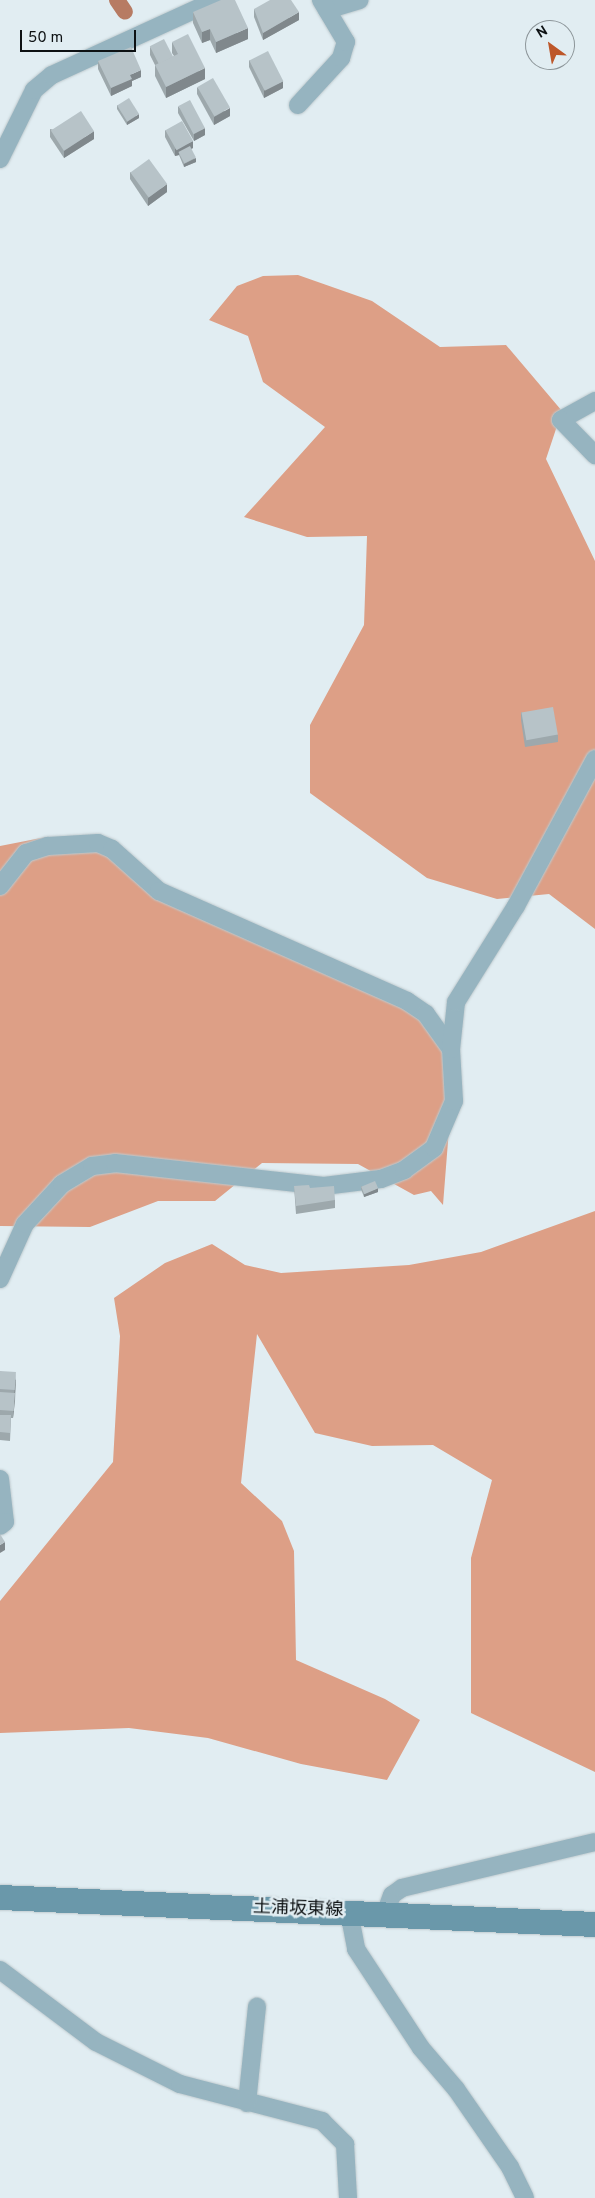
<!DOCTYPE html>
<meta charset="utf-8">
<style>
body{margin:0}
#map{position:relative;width:595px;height:2198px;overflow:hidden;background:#e1edf2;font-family:Overpass,"Noto Sans JP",sans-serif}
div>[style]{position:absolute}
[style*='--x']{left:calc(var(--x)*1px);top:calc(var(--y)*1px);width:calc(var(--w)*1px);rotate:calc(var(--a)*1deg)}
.forest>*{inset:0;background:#dd9f86}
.canal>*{height:16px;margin:-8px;padding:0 8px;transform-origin:8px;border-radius:8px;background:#b77b63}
.roads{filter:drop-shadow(0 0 1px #bfcace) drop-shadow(0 0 1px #bfcace)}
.street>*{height:18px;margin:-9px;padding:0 9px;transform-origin:9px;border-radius:9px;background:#96b4c0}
.secondary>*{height:25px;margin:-12.5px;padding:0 12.5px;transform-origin:12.5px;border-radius:12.5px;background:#6a98aa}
.wall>*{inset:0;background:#9da8ac}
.shaded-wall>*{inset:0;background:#80888c}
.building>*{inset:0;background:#b7c3c8;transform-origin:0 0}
span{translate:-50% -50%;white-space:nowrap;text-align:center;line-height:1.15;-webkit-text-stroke:5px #e1edf2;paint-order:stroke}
.street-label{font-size:18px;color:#0d1113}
.north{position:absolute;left:525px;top:20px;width:50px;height:50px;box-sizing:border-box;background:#e1edf2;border:1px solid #8c9599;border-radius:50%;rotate:328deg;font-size:14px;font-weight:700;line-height:20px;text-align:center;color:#0d1113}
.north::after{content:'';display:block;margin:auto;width:18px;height:22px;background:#bd572a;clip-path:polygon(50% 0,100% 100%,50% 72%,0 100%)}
.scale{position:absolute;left:20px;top:30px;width:116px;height:22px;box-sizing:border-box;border:2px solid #0d1113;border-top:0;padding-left:6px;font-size:15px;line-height:18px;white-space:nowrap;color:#0d1113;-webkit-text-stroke:4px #e1edf2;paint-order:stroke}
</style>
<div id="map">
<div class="forest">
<div style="clip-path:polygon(298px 275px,372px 301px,440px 347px,506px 345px,562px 411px,546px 459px,595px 561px,595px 929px,549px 894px,497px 899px,427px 878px,310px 793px,310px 725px,364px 625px,367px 536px,307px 537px,244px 517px,325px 427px,263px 382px,248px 336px,209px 320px,237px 286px,263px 276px)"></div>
<div style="clip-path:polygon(46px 837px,87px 846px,408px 1008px,427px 1024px,447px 1050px,453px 1078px,443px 1205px,431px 1191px,414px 1195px,358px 1164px,262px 1163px,215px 1201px,158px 1201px,90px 1227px,0 1226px,0 846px)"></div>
<div style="clip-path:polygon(595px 1211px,595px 1772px,471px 1713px,471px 1558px,492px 1480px,433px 1445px,372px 1446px,315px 1433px,257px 1334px,241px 1483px,282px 1521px,294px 1551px,296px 1660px,385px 1699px,420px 1720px,387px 1780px,301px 1764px,208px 1738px,129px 1728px,0 1733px,0 1601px,113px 1462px,120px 1336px,114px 1298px,165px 1263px,212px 1244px,245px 1265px,281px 1273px,409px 1265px,481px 1252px)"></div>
</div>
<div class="canal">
<div style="--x:117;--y:0;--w:14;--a:56"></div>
</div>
<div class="roads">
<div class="street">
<div style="--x:327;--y:10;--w:34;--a:-17"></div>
<div style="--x:298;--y:105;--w:64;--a:-47.5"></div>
<div style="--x:341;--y:58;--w:17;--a:-73"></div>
<div style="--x:346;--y:42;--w:49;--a:-120.8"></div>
<div style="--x:0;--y:159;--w:77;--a:-63.8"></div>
<div style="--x:34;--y:90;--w:23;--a:-40"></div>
<div style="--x:52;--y:75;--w:180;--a:-24.6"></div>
<div style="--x:595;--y:401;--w:39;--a:151"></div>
<div style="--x:561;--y:420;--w:49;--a:45.8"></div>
<div style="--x:0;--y:886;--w:42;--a:-51.8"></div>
<div style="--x:26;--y:853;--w:23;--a:-18"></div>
<div style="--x:48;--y:846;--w:50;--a:-3.4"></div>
<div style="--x:98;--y:843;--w:15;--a:23"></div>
<div style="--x:112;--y:849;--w:63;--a:41.8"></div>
<div style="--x:159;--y:891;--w:271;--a:23.9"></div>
<div style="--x:407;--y:1001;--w:23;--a:34"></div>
<div style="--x:426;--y:1014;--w:43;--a:54.5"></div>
<div style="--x:0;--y:1279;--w:60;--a:-65.6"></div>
<div style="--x:25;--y:1224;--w:54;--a:-47.2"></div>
<div style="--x:62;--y:1184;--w:35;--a:-31"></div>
<div style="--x:92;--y:1166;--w:23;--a:-7"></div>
<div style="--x:115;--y:1163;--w:210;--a:6.3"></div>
<div style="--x:324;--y:1186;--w:57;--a:-7"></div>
<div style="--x:381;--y:1179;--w:25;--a:-21"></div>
<div style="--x:404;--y:1170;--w:37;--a:-36"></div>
<div style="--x:434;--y:1148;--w:51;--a:-66.9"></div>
<div style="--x:454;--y:1101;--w:52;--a:-93.3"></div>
<div style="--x:451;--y:1049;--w:47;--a:-83.9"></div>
<div style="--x:456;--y:1002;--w:113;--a:-58"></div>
<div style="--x:516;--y:906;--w:167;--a:-61.7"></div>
<div style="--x:0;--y:1479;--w:43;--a:83.4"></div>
<div style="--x:5;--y:1522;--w:6;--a:141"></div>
<div style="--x:349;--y:1912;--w:38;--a:79"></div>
<div style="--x:356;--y:1949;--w:118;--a:56.7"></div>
<div style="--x:421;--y:2048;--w:54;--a:49.5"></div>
<div style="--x:456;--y:2089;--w:95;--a:55.3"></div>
<div style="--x:510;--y:2167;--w:34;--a:64"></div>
<div style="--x:385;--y:1914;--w:20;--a:-70"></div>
<div style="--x:392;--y:1895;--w:12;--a:-35"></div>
<div style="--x:402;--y:1888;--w:198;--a:-13.4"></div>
<div style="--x:0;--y:1970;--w:120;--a:36.9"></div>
<div style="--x:96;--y:2042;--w:94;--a:26.6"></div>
<div style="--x:180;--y:2084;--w:147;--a:14.6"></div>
<div style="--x:322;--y:2121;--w:33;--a:45"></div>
<div style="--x:345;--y:2144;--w:54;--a:86.8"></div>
<div style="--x:247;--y:2103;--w:97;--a:-84.1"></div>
</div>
<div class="secondary">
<div style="--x:0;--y:1897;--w:596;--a:2.6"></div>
</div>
</div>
<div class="wall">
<div style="clip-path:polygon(254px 9px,299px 20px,263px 40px,254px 17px)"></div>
<div style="clip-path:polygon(193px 12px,248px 39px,216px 53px,210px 40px,202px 43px,193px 23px)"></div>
<div style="clip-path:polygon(172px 42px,205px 79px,166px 98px,155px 76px,155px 65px,150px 55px,150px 47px,173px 57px,174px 56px,172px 53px)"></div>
<div style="clip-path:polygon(249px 60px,283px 88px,264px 98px,249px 67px)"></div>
<div style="clip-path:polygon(98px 61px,141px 77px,132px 81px,132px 86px,111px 96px,98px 69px)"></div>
<div style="clip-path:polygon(197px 87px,230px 116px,214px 125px,197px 94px)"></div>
<div style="clip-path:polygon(117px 105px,139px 118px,127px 125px,117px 109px)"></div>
<div style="clip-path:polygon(178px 106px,205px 135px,194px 141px,178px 113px)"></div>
<div style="clip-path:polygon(50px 129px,94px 139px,64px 158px,50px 137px)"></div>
<div style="clip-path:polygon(165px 130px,193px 148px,191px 149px,196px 162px,184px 167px,179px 155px,175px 156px,165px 137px)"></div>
<div style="clip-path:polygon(130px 172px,167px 192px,148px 206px,130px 179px)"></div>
<div style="clip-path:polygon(521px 712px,558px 735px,558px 742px,525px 747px,521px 720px)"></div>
<div style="clip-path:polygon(294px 1186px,310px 1188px,335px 1200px,335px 1208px,296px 1214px)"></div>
<div style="clip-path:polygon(361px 1186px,378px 1192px,364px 1197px,361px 1189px)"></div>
<div style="clip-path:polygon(0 1371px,16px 1380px,13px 1418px,11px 1418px,10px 1441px,0 1440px)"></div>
</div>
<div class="shaded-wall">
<div style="clip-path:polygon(299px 12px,299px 20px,263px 40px,263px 33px)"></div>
<div style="clip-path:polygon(248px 28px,248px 39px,216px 53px,216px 42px)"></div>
<div style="clip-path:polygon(210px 29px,210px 40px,202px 43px,202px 32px)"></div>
<div style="clip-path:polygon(205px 68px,205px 79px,166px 98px,166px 87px)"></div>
<div style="clip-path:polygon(141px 70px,141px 77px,132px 81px,132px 86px,111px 96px,111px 88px,130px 75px)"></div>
<div style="clip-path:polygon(283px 81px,283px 88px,264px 98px,264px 90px)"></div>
<div style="clip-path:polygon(230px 108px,230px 116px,214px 125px,214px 117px)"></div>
<div style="clip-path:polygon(139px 114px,139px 118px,127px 125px,127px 122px)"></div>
<div style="clip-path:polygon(205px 128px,205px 135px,194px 141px,194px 133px)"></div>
<div style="clip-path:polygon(94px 131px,94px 139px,64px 158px,64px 151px)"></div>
<div style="clip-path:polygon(193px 141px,193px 148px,180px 154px,179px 152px,179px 155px,175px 156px,175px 149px)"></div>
<div style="clip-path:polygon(196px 158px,196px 162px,184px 167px,184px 164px)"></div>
<div style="clip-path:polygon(167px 184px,167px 192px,148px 206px,148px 198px)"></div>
<div style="clip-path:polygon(378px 1188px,378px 1192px,364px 1197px,364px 1194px)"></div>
<div style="clip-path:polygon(16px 1372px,15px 1401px,13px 1418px,13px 1411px)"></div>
<div style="clip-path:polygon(5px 1542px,5px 1550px,0 1553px,0 1545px)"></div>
</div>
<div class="building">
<div style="clip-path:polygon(221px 0,235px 0,248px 28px,216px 42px,210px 29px,202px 32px,193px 12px)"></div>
<div style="clip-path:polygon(270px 0,291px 0,299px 12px,263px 33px,254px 9px)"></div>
<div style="clip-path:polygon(188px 34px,205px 68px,166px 87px,155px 65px,178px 54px,172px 42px)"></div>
<div style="left:164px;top:39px;width:20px;height:16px;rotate:63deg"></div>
<div style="clip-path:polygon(131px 47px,141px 70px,130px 75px,132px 79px,111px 88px,98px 61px)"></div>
<div style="left:268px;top:51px;width:34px;height:21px;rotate:63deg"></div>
<div style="left:213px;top:78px;width:34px;height:18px;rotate:60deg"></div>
<div style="left:129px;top:98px;width:19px;height:14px;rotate:58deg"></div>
<div style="left:190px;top:100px;width:32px;height:13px;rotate:62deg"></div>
<div style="left:81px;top:111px;width:24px;height:36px;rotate:57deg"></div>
<div style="left:182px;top:121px;width:23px;height:19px;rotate:61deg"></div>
<div style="left:190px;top:146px;width:13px;height:13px;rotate:63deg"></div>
<div style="left:149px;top:159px;width:31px;height:23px;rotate:54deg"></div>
<div style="left:553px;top:707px;width:28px;height:32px;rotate:80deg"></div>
<div style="left:375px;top:1181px;width:8px;height:15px;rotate:67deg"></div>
<div style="clip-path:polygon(309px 1185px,310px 1188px,334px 1186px,335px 1200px,296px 1206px,294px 1186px)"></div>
<div style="left:0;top:1371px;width:16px;height:18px;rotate:4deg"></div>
<div style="left:0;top:1392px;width:15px;height:18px;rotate:4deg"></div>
<div style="clip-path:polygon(0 1415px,11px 1415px,10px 1433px,0 1432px)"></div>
<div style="clip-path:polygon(0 1534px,5px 1542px,0 1545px)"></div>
</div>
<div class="street-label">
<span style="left:298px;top:1910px;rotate:2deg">土浦坂東線</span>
</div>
<div class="north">N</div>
<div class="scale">50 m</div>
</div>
